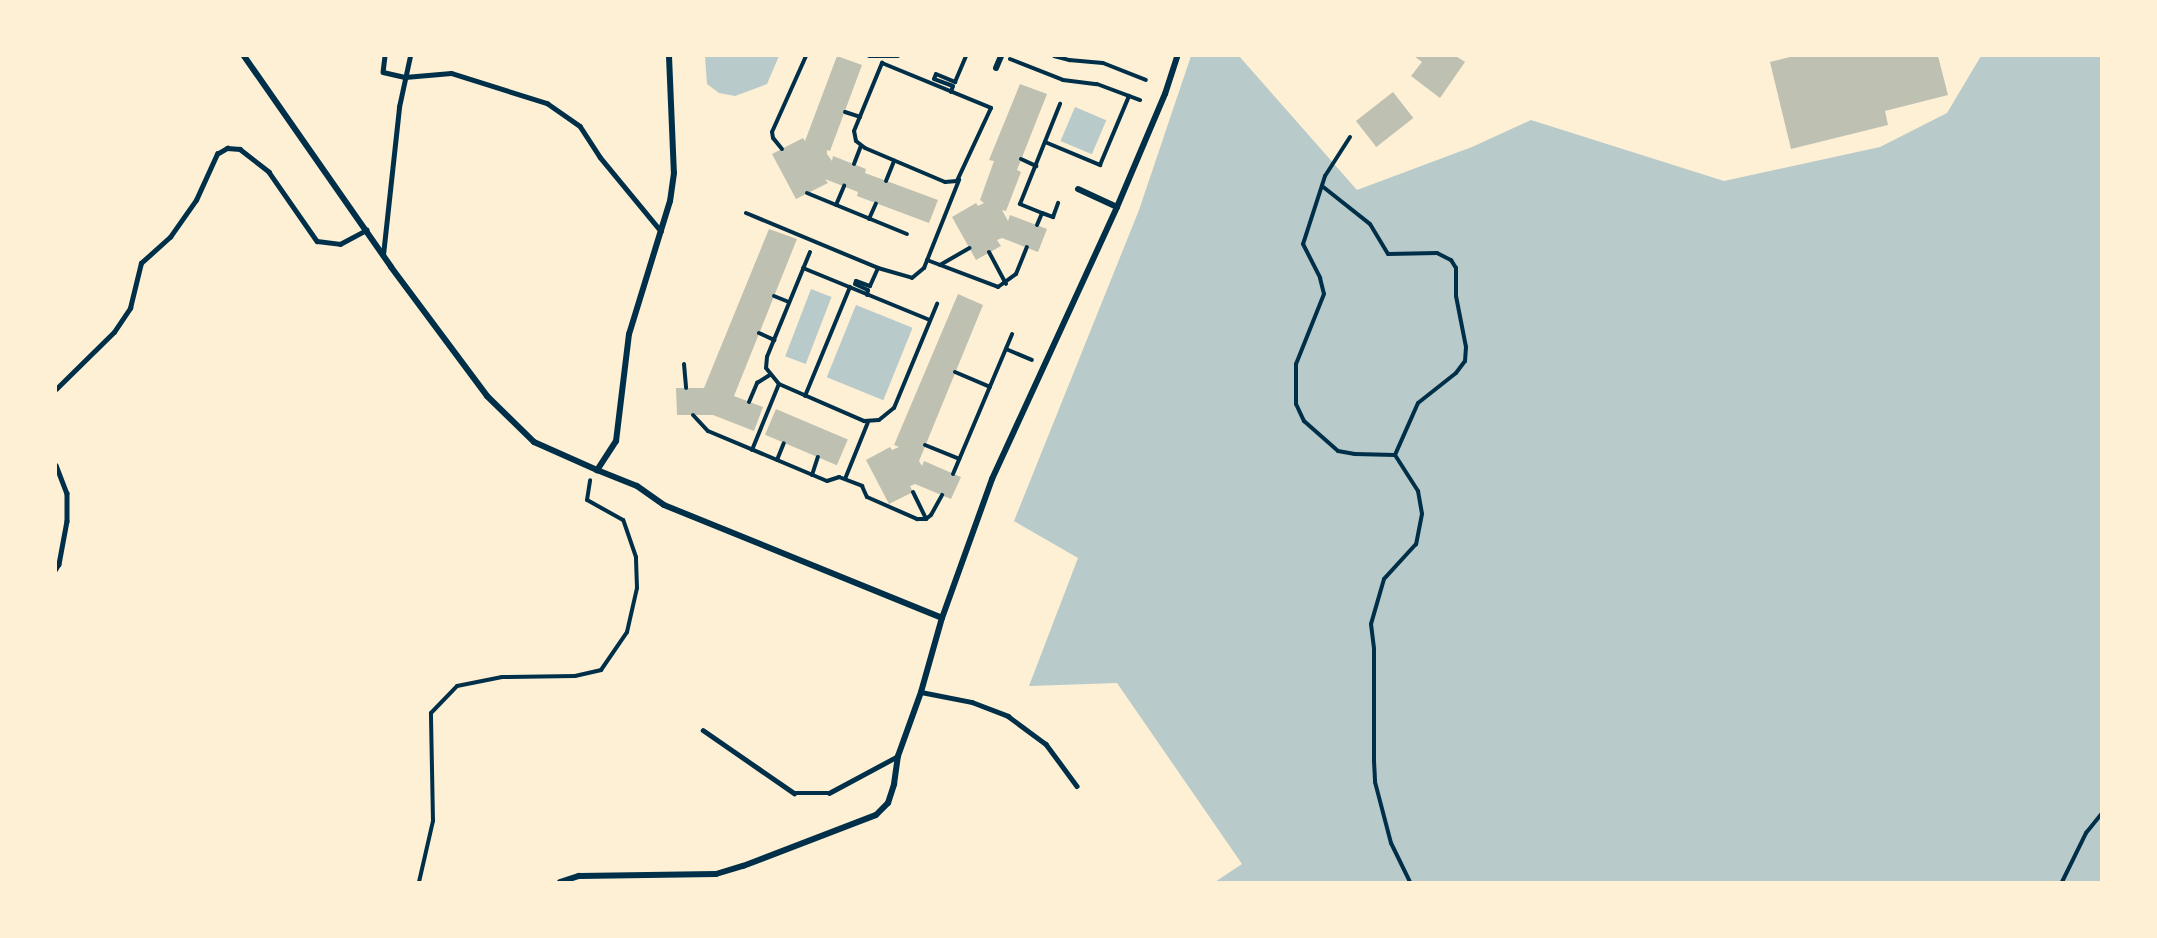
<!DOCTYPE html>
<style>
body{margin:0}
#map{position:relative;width:2157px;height:938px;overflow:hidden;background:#fdf0d5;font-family:"Source Sans 3",sans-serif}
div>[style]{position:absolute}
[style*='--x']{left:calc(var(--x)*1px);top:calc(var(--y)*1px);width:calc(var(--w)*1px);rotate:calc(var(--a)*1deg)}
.green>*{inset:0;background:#b9caca;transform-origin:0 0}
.building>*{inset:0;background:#bec0b2;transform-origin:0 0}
.path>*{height:4px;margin:-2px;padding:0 2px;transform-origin:2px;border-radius:2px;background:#003049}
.service>*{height:4.5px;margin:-2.25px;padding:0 2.25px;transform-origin:2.25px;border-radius:2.25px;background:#003049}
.minor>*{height:6px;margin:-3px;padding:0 3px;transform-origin:3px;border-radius:3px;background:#003049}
span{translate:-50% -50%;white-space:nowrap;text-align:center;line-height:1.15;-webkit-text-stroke:6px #fdf0d5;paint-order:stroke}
.frame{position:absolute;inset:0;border:57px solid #fdf0d5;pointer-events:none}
</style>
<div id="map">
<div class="green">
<div style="clip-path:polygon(705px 56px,779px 56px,767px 84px,735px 96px,719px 93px,707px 84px)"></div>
<div style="clip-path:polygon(1191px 56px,1239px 56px,1357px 190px,1472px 147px,1531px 120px,1724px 181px,1880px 147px,1947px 113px,1981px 56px,2101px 56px,2101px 882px,1215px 882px,1242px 864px,1117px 683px,1029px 686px,1078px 558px,1014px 521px,1139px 210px)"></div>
<div style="left:1075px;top:107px;width:34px;height:37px;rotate:23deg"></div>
<div style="left:811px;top:289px;width:22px;height:72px;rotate:21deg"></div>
<div style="left:856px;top:305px;width:61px;height:78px;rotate:22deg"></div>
</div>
<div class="building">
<div style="clip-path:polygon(837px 56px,862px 65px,830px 151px,827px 150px,827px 154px,832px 161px,833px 156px,866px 169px,865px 173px,938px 200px,929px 223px,857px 196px,858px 192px,825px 179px,828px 183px,796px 199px,772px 154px,803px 138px,805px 141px)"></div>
<div style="clip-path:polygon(1414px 56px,1456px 56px,1465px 62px,1440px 98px,1411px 76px,1422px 62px)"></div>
<div style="clip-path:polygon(1794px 56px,1938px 56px,1948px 95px,1885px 111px,1888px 125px,1791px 149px,1770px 62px)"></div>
<div style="clip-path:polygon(1020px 84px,1047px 94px,1017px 170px,1021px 172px,1006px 211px,1002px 210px,1008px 221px,1010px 215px,1047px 229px,1038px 252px,1002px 238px,997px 240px,1001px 246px,976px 260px,952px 217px,976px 203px,978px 206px,984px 203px,980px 200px,994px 161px,989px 160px)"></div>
<div style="left:1393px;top:92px;width:33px;height:47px;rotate:52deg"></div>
<div style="clip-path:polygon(769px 229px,797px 239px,734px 396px,763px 407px,754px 431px,713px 415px,677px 415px,676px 388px,704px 388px)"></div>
<div style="clip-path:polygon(958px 294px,983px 305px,919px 461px,922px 466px,924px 461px,961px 477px,951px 499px,915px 484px,910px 486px,913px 492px,889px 504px,866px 460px,890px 447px,892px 450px,899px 447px,894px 445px)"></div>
<div style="left:776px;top:409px;width:78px;height:28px;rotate:23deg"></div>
</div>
<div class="path">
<div style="--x:869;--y:56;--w:29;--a:0"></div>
<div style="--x:1054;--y:56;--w:16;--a:15"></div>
<div style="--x:1069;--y:60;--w:34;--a:5"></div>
<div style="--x:1103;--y:63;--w:46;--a:21.6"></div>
<div style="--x:1010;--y:59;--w:57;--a:21.6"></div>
<div style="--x:1063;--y:80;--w:34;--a:7"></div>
<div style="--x:1097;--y:84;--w:46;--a:20.4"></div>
<div style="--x:882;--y:63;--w:118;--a:22.4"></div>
<div style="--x:991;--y:108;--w:81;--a:115"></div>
<div style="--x:957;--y:181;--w:12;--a:175"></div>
<div style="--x:945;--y:182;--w:87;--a:-157"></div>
<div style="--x:865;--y:148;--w:11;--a:-142"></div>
<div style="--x:856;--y:141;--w:10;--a:-101"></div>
<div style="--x:854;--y:131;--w:74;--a:-67.6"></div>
<div style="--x:951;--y:92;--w:6;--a:-72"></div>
<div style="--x:953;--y:86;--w:20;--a:-160"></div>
<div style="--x:934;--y:79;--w:5;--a:-68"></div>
<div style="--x:936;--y:74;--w:21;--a:23"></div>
<div style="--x:955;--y:82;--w:28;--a:-67"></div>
<div style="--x:845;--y:112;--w:16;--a:18"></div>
<div style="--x:1350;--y:137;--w:46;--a:122.7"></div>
<div style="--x:1325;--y:176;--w:71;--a:107.9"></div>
<div style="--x:1303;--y:244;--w:38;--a:63"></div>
<div style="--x:1320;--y:278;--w:16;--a:76"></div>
<div style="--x:1324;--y:294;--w:75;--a:111.8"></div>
<div style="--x:1296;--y:364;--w:40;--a:90"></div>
<div style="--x:1296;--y:404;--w:19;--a:65"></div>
<div style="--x:1304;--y:421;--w:45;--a:41.4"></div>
<div style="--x:1338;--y:451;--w:17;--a:10"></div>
<div style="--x:1355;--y:454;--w:40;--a:1.4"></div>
<div style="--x:1045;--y:142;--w:60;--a:22.7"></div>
<div style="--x:1100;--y:165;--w:75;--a:-67.2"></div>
<div style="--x:782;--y:149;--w:14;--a:-129"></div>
<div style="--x:773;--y:138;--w:6;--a:-99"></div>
<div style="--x:772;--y:132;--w:83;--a:-65.9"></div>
<div style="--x:1021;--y:159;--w:17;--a:25"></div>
<div style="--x:854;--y:164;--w:19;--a:-69"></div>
<div style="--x:886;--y:181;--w:22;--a:-68"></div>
<div style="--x:1322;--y:186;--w:61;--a:38.4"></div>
<div style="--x:1370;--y:224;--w:35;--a:59"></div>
<div style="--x:1388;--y:254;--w:49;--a:-1.2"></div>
<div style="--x:1437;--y:253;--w:16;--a:27"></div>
<div style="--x:1451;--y:260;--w:9;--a:58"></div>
<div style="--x:1456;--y:268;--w:28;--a:90"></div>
<div style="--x:1456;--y:296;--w:52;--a:78.9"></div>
<div style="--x:1466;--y:347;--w:14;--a:94"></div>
<div style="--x:1465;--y:361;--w:15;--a:127"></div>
<div style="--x:1456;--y:373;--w:48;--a:141.7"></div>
<div style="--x:1418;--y:403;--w:57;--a:113.9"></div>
<div style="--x:807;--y:193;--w:108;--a:22.3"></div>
<div style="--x:836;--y:205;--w:21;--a:-67"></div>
<div style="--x:746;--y:213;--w:143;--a:22.6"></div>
<div style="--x:878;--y:268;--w:35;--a:16"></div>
<div style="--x:912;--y:278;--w:16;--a:-40"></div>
<div style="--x:924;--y:268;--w:95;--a:-68.3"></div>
<div style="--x:1042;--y:213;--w:12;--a:20"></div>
<div style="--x:1053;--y:217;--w:15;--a:-70"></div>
<div style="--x:869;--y:219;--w:17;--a:-66"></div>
<div style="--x:1037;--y:225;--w:13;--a:-67"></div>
<div style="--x:1042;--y:213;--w:24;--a:-158"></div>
<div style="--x:1020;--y:204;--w:108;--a:-68.2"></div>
<div style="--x:810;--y:252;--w:113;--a:112.3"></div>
<div style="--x:767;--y:357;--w:11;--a:95"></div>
<div style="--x:766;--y:368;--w:21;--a:51"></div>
<div style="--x:779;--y:384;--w:93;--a:23.5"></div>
<div style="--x:864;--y:421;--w:15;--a:-4"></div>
<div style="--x:879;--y:420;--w:19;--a:-39"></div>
<div style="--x:894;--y:408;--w:113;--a:-67.5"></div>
<div style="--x:989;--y:252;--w:36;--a:62"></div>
<div style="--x:927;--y:260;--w:76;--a:20.8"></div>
<div style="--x:998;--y:287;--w:22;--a:-36"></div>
<div style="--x:1016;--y:274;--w:29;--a:-68"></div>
<div style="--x:940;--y:265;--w:34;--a:-30"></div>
<div style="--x:803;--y:268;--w:137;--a:22.3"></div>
<div style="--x:867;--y:295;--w:5;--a:-79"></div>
<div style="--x:868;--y:290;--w:14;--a:-155"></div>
<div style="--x:855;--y:284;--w:3;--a:-72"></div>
<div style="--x:856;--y:281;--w:15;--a:20"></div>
<div style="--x:870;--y:286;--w:20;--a:-66"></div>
<div style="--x:774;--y:296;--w:16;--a:22"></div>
<div style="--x:759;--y:333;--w:17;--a:25"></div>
<div style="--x:1006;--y:349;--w:28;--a:23"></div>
<div style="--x:684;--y:364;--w:24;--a:85"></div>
<div style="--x:955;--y:372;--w:38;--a:23"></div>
<div style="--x:805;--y:396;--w:118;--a:-67.6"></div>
<div style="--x:749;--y:402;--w:21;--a:-67"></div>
<div style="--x:757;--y:383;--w:15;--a:-32"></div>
<div style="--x:693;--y:415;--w:22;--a:47"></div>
<div style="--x:708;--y:431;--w:129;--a:22.8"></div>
<div style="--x:827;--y:481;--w:13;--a:-18"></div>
<div style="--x:839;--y:477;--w:25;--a:21"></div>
<div style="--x:862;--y:486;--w:12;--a:66"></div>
<div style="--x:867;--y:497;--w:55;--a:23.7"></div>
<div style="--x:917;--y:519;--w:9;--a:0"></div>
<div style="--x:926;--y:519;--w:6;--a:-39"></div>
<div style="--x:931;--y:515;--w:23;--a:-61"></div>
<div style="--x:925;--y:445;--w:37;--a:22"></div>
<div style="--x:752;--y:450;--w:71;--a:-67.8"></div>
<div style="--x:1395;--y:455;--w:43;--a:57.4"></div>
<div style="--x:1418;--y:491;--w:23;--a:80"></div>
<div style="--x:1422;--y:514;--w:31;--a:101"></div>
<div style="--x:1416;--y:544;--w:47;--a:132.4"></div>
<div style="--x:1384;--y:579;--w:47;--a:106.1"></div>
<div style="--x:1371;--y:624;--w:25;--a:83"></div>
<div style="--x:1374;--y:649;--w:112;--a:90"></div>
<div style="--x:1374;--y:761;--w:21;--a:87"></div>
<div style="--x:1375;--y:782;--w:63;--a:75.3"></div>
<div style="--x:1391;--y:843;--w:43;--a:64"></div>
<div style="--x:777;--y:460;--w:18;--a:-68"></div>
<div style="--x:953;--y:474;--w:152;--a:-67.1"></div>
<div style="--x:812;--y:475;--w:19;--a:-72"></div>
<div style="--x:845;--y:479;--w:61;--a:-68"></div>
<div style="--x:913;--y:492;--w:30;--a:64"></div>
<div style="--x:419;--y:882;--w:63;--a:-77.1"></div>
<div style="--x:433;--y:821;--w:108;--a:-91.1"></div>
<div style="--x:431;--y:713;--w:37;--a:-46"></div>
<div style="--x:457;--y:686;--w:46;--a:-11.3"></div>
<div style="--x:502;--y:677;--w:73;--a:-0.8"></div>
<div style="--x:575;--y:676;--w:27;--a:-13"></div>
<div style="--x:601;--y:670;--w:46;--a:-55.6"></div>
<div style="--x:627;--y:632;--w:45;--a:-77.2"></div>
<div style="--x:637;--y:588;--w:31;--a:-92"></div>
<div style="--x:636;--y:557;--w:39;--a:-109"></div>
<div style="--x:623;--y:520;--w:41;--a:-150.9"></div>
<div style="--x:587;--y:500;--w:20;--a:-81"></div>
<div style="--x:2062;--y:882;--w:55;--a:-63.9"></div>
<div style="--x:2086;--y:833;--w:26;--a:-51"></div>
</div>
<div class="service">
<div style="--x:385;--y:56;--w:16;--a:97"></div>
<div style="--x:383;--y:72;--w:23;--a:13"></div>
<div style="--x:405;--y:77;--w:46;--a:-5"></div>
<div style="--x:451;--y:73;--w:101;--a:17.4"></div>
<div style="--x:547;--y:103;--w:40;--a:34.9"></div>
<div style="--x:580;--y:126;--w:37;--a:57"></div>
<div style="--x:600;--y:157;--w:96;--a:50.5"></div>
<div style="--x:383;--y:255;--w:149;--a:-83.8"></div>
<div style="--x:399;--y:107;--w:52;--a:-77.8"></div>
<div style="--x:56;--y:389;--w:81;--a:-44.5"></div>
<div style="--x:114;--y:332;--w:29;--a:-56"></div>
<div style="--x:130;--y:308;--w:46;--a:-76.3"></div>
<div style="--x:141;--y:263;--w:39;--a:-42"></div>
<div style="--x:170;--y:237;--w:45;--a:-54.9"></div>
<div style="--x:196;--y:200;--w:51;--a:-65.5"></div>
<div style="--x:217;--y:154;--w:12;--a:-31"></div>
<div style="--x:227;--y:148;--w:13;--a:4"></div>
<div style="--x:240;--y:149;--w:37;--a:38"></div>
<div style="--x:269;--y:172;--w:84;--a:55.2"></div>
<div style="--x:317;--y:241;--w:23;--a:7"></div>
<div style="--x:340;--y:244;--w:30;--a:-28"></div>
<div style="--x:56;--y:465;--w:30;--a:69"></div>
<div style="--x:67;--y:493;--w:28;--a:90"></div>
<div style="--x:67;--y:521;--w:44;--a:100.5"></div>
<div style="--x:59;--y:564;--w:6;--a:121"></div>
<div style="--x:921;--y:692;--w:52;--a:11.1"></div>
<div style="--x:972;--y:702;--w:39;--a:21"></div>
<div style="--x:1008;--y:716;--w:47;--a:36.4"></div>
<div style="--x:1046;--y:744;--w:52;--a:53.6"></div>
<div style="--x:703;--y:730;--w:111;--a:34.7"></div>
<div style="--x:794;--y:793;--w:35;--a:0"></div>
<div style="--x:829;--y:793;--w:78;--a:-28.2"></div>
</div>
<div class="minor">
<div style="--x:244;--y:56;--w:257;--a:55.1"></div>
<div style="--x:391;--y:267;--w:161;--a:53.3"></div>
<div style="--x:487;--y:396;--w:66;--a:44.4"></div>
<div style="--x:534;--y:442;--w:69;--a:24"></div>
<div style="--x:669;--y:56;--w:117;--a:87.6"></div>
<div style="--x:674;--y:173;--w:28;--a:98"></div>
<div style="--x:670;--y:201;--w:139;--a:107.1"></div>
<div style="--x:629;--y:334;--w:108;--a:96.9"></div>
<div style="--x:616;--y:441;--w:35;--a:123"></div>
<div style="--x:597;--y:470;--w:43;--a:21.8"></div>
<div style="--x:637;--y:486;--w:33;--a:35"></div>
<div style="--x:664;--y:505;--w:300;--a:22.1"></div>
<div style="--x:996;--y:68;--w:13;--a:-67"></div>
<div style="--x:1078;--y:189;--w:43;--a:24.8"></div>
<div style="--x:560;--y:882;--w:20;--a:-18"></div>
<div style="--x:579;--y:876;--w:137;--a:-0.8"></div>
<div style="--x:716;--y:874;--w:28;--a:-17"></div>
<div style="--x:743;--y:866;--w:142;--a:-21"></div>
<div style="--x:876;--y:815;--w:17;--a:-45"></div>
<div style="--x:888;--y:803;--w:20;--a:-72"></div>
<div style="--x:894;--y:784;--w:28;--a:-82"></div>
<div style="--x:898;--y:756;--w:68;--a:-70.2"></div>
<div style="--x:921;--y:692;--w:77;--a:-74.2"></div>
<div style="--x:942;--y:618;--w:148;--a:-70.2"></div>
<div style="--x:992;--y:479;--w:299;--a:-65.3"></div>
<div style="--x:1117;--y:207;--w:123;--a:-67"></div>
<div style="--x:1165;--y:94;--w:40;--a:-72"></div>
</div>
<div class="frame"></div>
</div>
